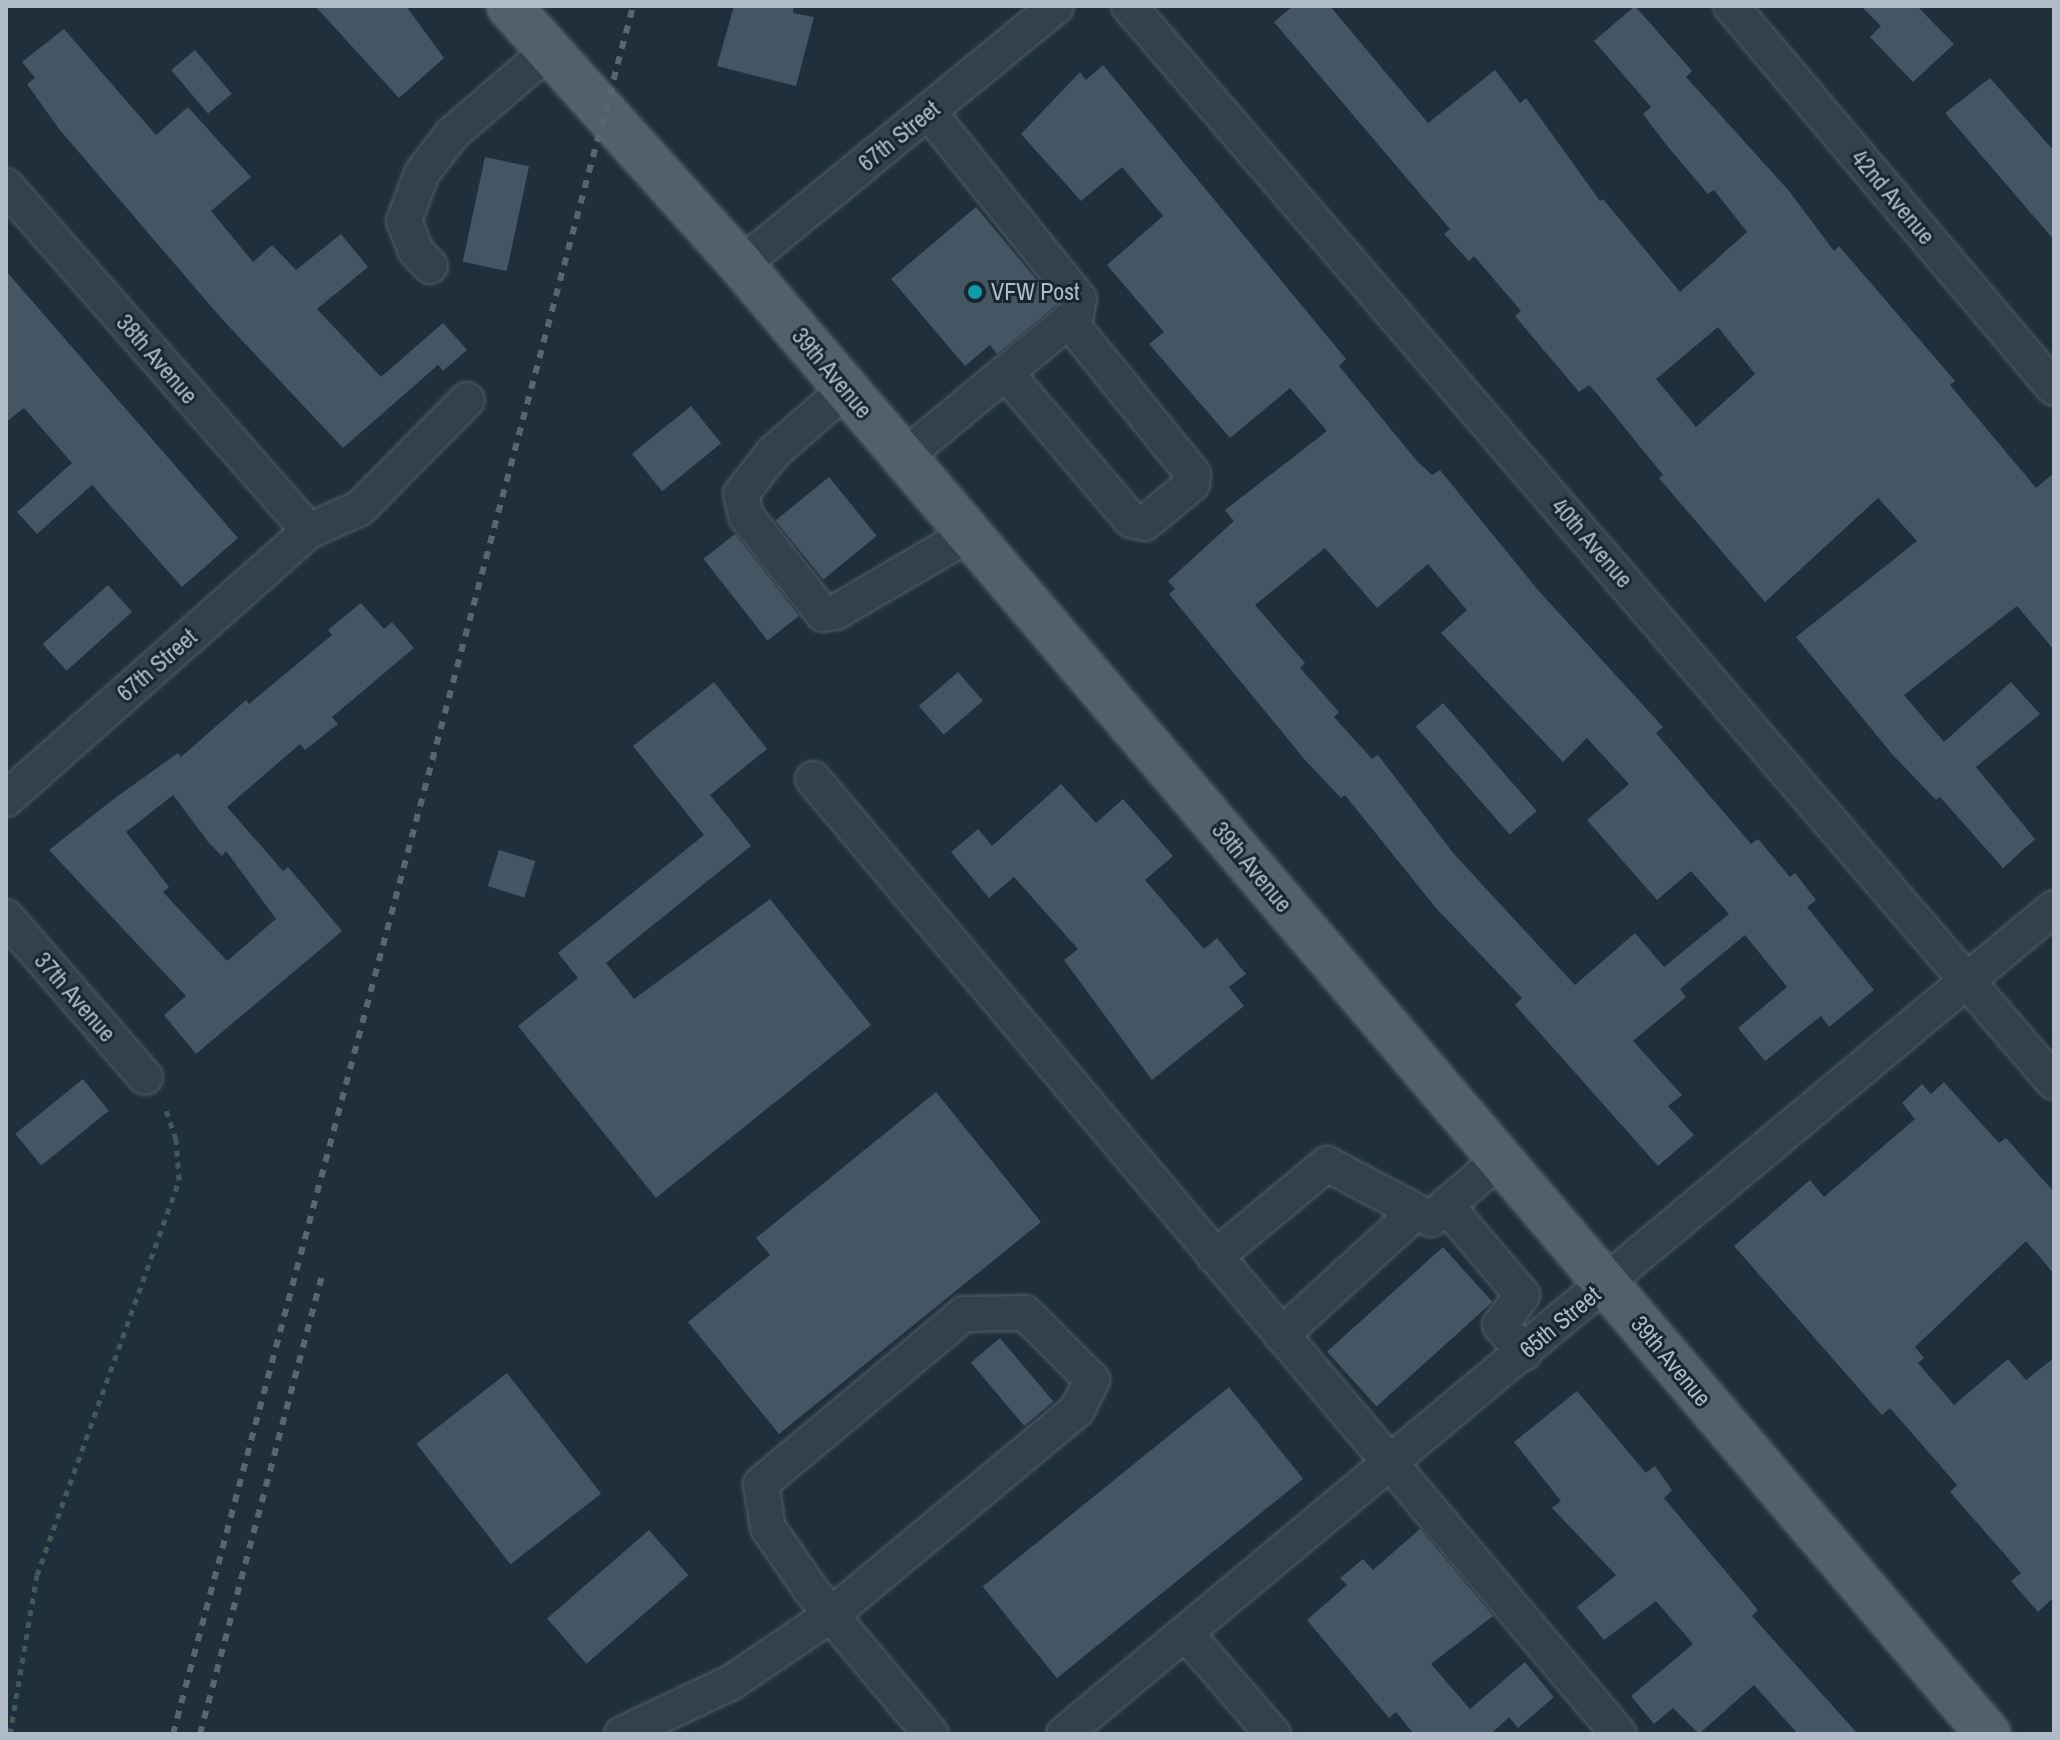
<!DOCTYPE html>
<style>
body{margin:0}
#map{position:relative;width:2060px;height:1740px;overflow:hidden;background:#202f3c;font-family:"Archivo Narrow",sans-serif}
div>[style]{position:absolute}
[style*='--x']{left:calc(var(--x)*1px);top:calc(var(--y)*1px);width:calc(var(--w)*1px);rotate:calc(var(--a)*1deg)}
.building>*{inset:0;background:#445563;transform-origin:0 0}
.path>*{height:5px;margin-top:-2.5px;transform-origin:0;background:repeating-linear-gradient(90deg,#405959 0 6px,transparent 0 12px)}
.roads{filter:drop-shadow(0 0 2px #525f69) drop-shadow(0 0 2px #525f69)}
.minor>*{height:34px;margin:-17px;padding:0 17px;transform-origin:17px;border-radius:17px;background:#34414c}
.major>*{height:44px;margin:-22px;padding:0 22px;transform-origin:22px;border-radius:22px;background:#52606c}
.rail>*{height:6px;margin-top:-3px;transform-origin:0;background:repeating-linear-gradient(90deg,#566673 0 8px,transparent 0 16px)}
.dots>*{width:22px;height:22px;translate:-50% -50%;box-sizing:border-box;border:4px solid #192630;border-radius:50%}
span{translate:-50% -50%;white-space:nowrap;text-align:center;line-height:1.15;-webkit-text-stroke:6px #192630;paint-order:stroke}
.street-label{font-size:24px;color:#afbcc8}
.poi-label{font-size:24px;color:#afbcc8}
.left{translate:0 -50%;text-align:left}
.frame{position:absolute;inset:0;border:8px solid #afbcc8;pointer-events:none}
</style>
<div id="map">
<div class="building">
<div style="clip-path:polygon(315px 6px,406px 6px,444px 58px,399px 98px)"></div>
<div style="clip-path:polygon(734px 6px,794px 6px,793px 13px,814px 17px,796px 86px,717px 66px)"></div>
<div style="clip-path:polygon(evenodd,1293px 6px,1330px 6px,1428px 123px,1495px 70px,1520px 103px,1526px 98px,1600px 201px,1603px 199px,1680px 292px,1747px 232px,1714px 190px,1708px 194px,1668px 147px,1643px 114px,1651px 107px,1594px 41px,1635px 6px,1692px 71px,1686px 77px,1789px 191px,1834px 251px,1839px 246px,1955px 381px,1950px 385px,2036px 488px,2054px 473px,2054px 650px,2017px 606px,1904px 695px,1944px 742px,2011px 682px,2040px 714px,1976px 767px,2035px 839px,2003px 868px,1940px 797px,1936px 800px,1892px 754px,1796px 637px,1917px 541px,1878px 498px,1765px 602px,1659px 478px,1663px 475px,1598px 395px,1589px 385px,1579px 392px,1515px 316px,1521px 311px,1474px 256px,1469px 261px,1444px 234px,1450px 229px,1274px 22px,1293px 6px,1718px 327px,1755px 374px,1696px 427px,1656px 379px,1718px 327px)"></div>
<div style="clip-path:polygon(1861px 6px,1917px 6px,1954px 44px,1913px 82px,1870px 37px,1881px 26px)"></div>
<div style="clip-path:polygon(64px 29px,156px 135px,188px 107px,251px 177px,211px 211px,253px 262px,272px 245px,296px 270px,341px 234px,368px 267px,317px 309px,381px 377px,443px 323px,467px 350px,443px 371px,438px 365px,343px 448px,221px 318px,59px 129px,27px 84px,35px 78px,22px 62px)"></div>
<div style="left:195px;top:50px;width:57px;height:31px;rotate:50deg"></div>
<div style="clip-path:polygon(evenodd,1103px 65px,1346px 359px,1339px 366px,1417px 461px,1432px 475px,1440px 470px,1538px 590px,1663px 727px,1656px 733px,1751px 844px,1758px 839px,1790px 877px,1795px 873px,1816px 900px,1807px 907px,1874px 990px,1829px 1027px,1821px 1016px,1765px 1061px,1738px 1028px,1787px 987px,1745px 935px,1680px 989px,1686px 997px,1633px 1041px,1682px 1095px,1668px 1106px,1694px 1135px,1658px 1166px,1515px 1005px,1522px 998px,1435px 907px,1345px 795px,1341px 798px,1305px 760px,1169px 594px,1175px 589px,1168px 581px,1234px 521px,1225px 510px,1327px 431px,1290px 388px,1230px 438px,1149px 344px,1164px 332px,1107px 265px,1163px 216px,1122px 167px,1081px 201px,1021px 134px,1080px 72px,1086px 80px,1103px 65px,1325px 548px,1377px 608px,1428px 564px,1467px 610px,1441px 633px,1563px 762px,1587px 738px,1629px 784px,1587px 820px,1657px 900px,1691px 871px,1729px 914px,1664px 967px,1635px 933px,1575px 985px,1454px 854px,1378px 755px,1372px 759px,1334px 717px,1339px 712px,1300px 668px,1305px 663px,1255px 605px,1325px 548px)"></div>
<div style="clip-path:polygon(1990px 78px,2054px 151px,2054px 240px,1945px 113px)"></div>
<div style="left:485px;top:157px;width:45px;height:107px;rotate:12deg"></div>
<div style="clip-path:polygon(976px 207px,1057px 304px,997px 354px,990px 345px,965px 366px,891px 279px)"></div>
<div style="clip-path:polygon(6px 271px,238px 538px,182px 587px,92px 485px,37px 534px,17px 512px,72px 463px,24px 408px,6px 422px)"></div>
<div style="left:691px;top:406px;width:48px;height:76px;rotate:51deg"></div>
<div style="left:829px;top:477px;width:76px;height:69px;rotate:51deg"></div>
<div style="left:735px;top:534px;width:104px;height:40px;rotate:52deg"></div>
<div style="left:108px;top:585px;width:36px;height:88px;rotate:48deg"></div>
<div style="clip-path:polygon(evenodd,361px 603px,384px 629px,392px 622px,414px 648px,332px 717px,338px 724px,305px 750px,300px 744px,227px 807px,283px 871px,288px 867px,342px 931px,196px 1054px,164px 1015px,186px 996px,49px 850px,115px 798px,178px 753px,181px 757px,246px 700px,249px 704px,332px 635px,328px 630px,361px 603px,173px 795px,209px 843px,222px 856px,226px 851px,276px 919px,227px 961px,163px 892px,169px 887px,126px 832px,173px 795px)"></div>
<div style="left:958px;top:672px;width:38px;height:52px;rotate:49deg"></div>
<div style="clip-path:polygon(714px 682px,767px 749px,710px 795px,751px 846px,606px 963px,634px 999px,770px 899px,871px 1025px,656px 1198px,518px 1026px,578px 978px,558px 953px,704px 835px,633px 746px)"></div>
<div style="left:1443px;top:703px;width:143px;height:36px;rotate:49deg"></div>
<div style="clip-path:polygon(1061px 784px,1096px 823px,1123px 799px,1173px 856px,1145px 880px,1204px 949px,1217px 938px,1246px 974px,1229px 987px,1244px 1006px,1152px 1080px,1064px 960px,1078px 949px,1014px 877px,989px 898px,951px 852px,978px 829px,992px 846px)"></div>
<div style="left:499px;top:850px;width:38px;height:38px;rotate:17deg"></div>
<div style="left:83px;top:1079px;width:41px;height:87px;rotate:51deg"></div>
<div style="clip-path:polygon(1944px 1082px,1999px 1143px,2006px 1138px,2054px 1192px,2054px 1274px,2026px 1241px,1915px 1347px,1924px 1358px,1918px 1363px,1954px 1405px,2008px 1359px,2026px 1380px,2054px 1358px,2054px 1597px,2038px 1612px,2011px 1581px,2021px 1573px,1950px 1492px,1957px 1485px,1890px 1408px,1882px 1415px,1734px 1246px,1810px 1180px,1824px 1197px,1915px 1119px,1902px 1103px,1922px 1084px,1931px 1094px)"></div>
<div style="clip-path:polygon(936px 1092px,1041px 1222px,779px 1434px,688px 1322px,770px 1255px,756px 1238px)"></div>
<div style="left:1443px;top:1247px;width:74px;height:156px;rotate:48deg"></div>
<div style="left:1000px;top:1338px;width:83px;height:38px;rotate:50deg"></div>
<div style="left:507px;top:1373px;width:153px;height:115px;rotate:52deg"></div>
<div style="left:1229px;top:1387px;width:118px;height:317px;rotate:51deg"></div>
<div style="clip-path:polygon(1577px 1391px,1646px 1473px,1655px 1466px,1672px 1490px,1664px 1498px,1758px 1610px,1752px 1616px,1858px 1734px,1798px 1734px,1754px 1685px,1699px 1734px,1673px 1708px,1654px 1724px,1631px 1696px,1693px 1644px,1656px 1601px,1604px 1640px,1577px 1607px,1616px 1575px,1552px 1508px,1561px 1501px,1514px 1442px)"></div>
<div style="clip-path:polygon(1420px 1529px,1493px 1616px,1431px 1664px,1470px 1709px,1525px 1662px,1554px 1697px,1518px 1728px,1509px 1717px,1491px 1734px,1414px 1734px,1396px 1712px,1389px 1718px,1307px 1620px,1347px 1585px,1340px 1578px,1363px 1559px,1373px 1570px)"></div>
<div style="left:649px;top:1530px;width:60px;height:135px;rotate:49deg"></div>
</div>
<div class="path">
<div style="--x:10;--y:1734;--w:161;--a:-80.4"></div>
<div style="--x:37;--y:1575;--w:420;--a:-70.2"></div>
<div style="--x:179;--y:1180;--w:41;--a:-94.2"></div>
<div style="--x:176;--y:1139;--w:36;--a:-109"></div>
</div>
<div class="roads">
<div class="minor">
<div style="--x:1129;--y:6;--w:1419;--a:49.32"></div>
<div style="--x:1731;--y:6;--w:500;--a:49.78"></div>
<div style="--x:6;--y:186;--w:459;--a:48.7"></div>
<div style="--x:741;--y:265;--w:408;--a:-39.4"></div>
<div style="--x:430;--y:266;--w:21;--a:-133"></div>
<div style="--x:416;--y:251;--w:32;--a:-112"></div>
<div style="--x:404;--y:221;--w:51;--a:-69.4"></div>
<div style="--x:422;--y:173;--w:49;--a:-52.4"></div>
<div style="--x:452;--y:134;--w:127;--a:-40.8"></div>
<div style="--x:1006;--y:373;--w:193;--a:49.6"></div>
<div style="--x:1131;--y:520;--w:14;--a:12"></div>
<div style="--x:1145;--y:523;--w:61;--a:-39.7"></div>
<div style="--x:1192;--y:484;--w:10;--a:-84"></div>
<div style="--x:1193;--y:474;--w:198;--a:-129.1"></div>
<div style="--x:846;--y:389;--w:97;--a:138.8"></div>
<div style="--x:773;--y:453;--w:52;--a:128"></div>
<div style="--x:741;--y:494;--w:23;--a:77"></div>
<div style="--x:746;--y:516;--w:125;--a:51.8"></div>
<div style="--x:823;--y:614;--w:13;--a:-9"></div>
<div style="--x:836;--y:612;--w:154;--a:-30.4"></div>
<div style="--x:904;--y:457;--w:224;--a:-39.7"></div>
<div style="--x:1076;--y:314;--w:15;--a:-79"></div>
<div style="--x:1079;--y:299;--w:241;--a:-128.8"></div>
<div style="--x:813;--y:779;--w:1250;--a:49.84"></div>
<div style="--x:6;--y:799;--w:405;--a:-41.5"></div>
<div style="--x:309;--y:531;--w:56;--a:-24.3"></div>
<div style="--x:360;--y:508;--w:152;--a:-45.3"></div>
<div style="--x:6;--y:917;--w:212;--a:49"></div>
<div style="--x:1446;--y:1205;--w:118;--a:49.8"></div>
<div style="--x:1522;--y:1295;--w:37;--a:126"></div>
<div style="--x:1500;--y:1325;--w:37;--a:49"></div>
<div style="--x:1215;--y:1257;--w:146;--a:-39.7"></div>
<div style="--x:1327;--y:1164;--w:118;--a:27.9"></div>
<div style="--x:1431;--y:1219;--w:91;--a:-41"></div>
<div style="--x:1281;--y:1335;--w:181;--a:-42.3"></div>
<div style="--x:1187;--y:1635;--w:131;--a:49"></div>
<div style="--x:622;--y:1734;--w:122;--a:-25.3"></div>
<div style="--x:732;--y:1682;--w:120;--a:-34.1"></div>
<div style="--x:831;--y:1615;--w:320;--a:-39.8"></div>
<div style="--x:1077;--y:1410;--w:34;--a:-63"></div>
<div style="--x:1092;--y:1380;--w:95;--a:-135"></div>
<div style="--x:1025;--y:1313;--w:61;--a:179.1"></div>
<div style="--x:964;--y:1314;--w:265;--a:140.1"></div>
<div style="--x:761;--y:1484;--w:45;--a:81"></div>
<div style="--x:768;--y:1528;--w:75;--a:55.3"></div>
<div style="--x:811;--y:1590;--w:32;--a:51"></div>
<div style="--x:831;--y:1615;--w:155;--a:50"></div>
<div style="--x:1064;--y:1734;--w:1289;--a:-39.84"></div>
</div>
<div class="major">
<div style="--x:509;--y:6;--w:348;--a:48.1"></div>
<div style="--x:741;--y:265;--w:1927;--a:49.67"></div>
</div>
</div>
<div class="rail">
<div style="--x:173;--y:1734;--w:1788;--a:-75.09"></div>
<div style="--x:200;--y:1734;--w:472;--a:-75.1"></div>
</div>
<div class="dots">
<div style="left:975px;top:292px;background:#0f9aa8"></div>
</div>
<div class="street-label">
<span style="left:899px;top:136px;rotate:-39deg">67th Street</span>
<span style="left:1893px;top:197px;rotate:50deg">42nd Avenue</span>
<span style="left:157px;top:359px;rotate:49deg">38th Avenue</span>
<span style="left:832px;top:373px;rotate:50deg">39th Avenue</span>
<span style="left:1592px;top:543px;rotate:49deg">40th Avenue</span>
<span style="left:157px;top:665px;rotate:-41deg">67th Street</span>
<span style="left:1252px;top:867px;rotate:50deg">39th Avenue</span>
<span style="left:75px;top:997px;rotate:49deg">37th Avenue</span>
<span style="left:1560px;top:1322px;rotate:-40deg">65th Street</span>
<span style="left:1671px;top:1361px;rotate:50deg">39th Avenue</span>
</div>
<div class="poi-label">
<span class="left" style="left:991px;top:292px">VFW Post</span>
</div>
<div class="frame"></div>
</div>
